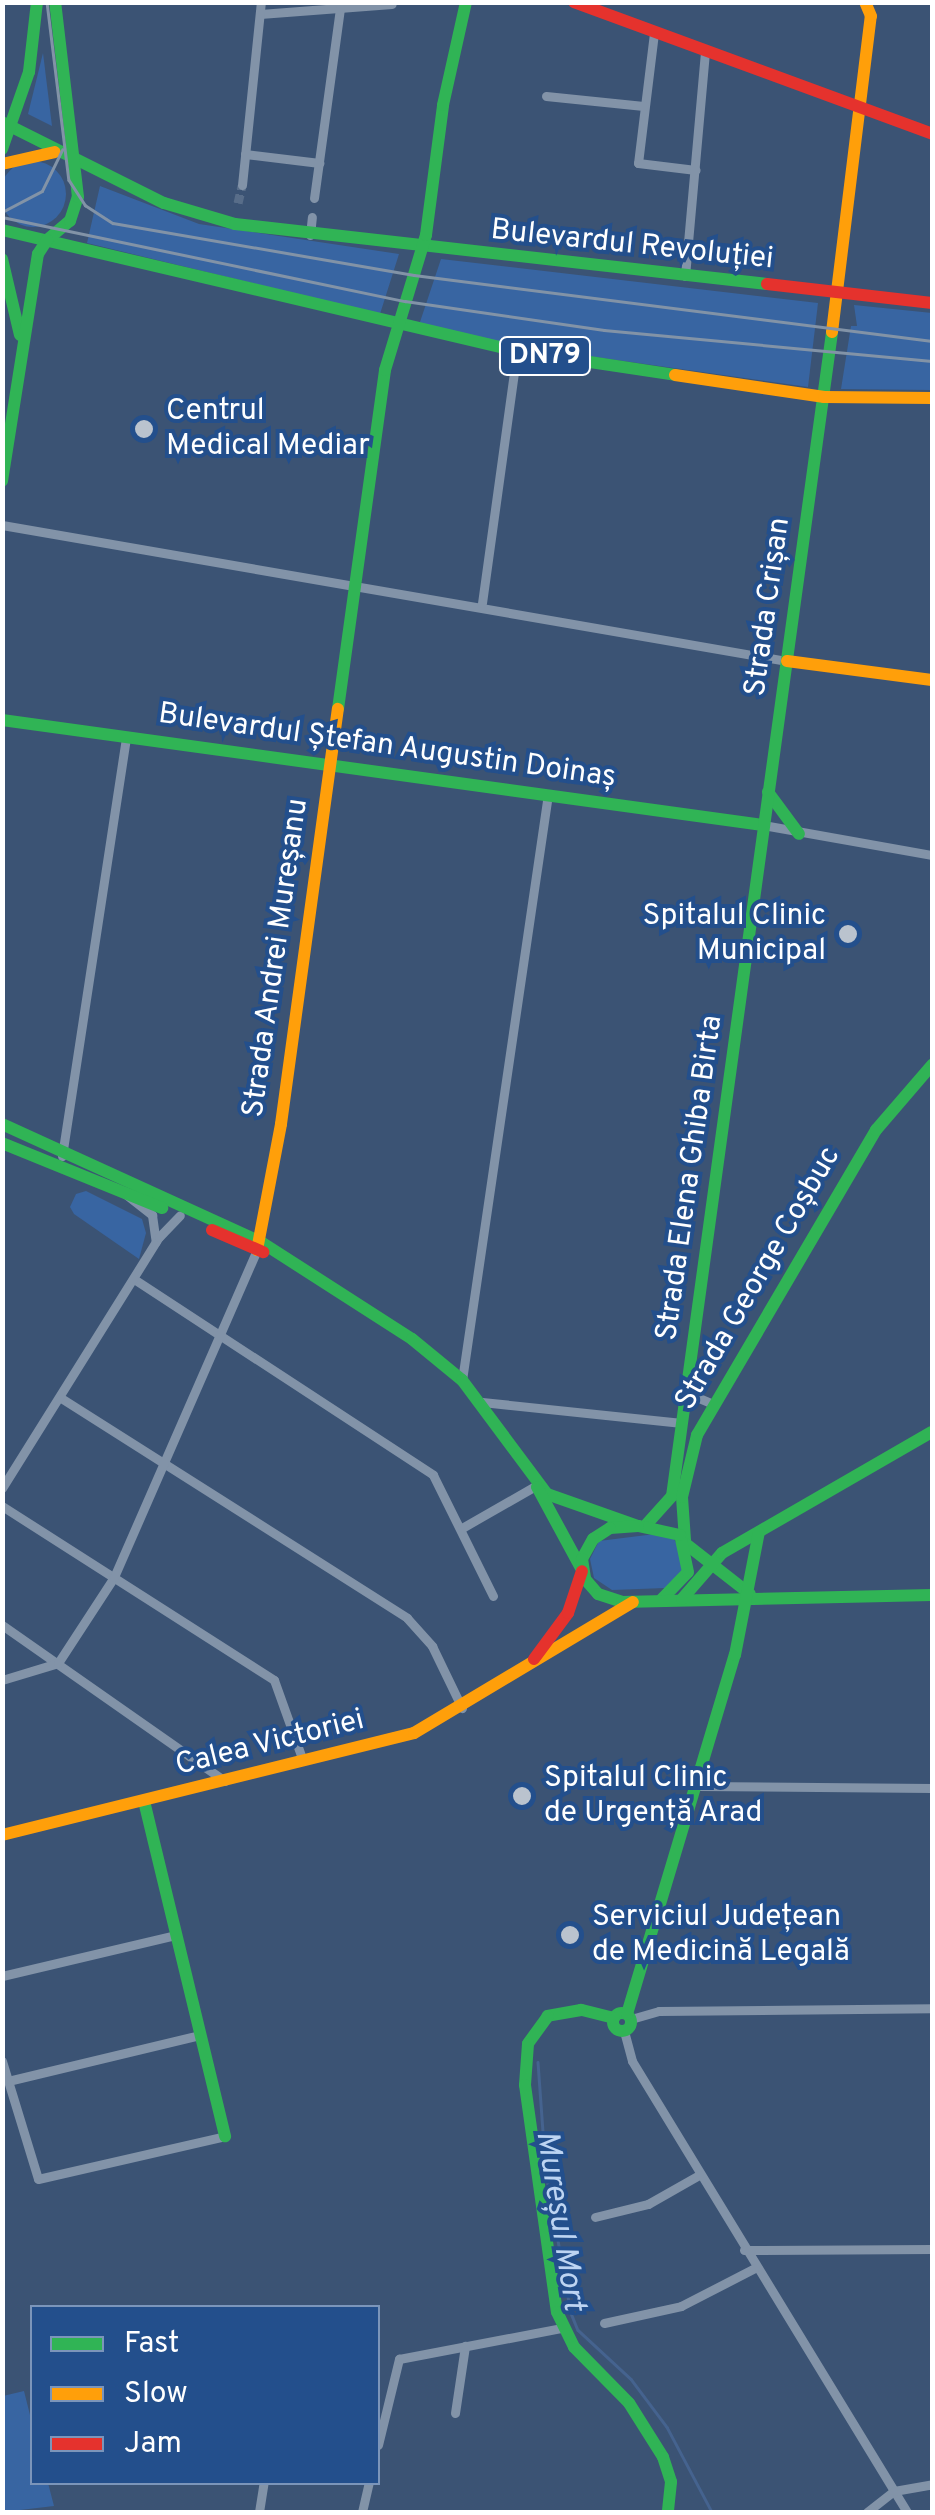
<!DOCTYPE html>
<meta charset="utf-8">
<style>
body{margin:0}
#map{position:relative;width:935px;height:2515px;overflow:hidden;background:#3b5374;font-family:Overpass,sans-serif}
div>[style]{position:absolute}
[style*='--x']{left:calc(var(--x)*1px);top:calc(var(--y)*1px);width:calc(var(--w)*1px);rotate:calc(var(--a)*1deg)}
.green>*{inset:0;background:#3865a2}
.round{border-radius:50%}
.stream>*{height:2.5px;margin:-1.25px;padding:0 1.25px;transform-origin:1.25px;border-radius:1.25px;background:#45638f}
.street-tunnel>*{height:9px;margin-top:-4.5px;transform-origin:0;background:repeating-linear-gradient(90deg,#586d89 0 9px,transparent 0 13.5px)}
.street>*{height:9px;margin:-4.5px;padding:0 4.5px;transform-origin:4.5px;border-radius:4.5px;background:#8293a8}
.fast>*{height:12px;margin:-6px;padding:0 6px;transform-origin:6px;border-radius:6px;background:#30b455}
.fast>.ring{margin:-6px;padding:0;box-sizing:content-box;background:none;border:12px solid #30b455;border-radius:50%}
.slow>*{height:12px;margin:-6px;padding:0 6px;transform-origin:6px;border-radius:6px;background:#ff9f0a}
.jam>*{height:12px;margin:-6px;padding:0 6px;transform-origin:6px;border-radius:6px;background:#e5322d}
.tram>*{height:2.5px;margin:-1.25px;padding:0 1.25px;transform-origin:1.25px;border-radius:1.25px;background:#8293a7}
.dots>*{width:28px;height:28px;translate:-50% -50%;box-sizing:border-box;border:5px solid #234f8c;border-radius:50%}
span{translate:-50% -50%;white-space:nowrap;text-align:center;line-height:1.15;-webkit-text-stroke:8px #234f8c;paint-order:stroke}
.shield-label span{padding:2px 8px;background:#234f8c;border:2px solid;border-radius:8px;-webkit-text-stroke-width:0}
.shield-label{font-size:28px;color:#fff;font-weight:700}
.street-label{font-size:30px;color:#fff}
.poi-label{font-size:30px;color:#fff}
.left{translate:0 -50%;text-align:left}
.right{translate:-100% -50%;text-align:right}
.water-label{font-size:32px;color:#bdd4f2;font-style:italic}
.frame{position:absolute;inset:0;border:5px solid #fff;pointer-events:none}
.legend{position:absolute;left:30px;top:2305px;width:350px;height:180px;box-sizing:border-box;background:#234f8c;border:2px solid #7b95ba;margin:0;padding:12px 18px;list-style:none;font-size:30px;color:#fff}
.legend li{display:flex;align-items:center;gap:20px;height:50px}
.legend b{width:50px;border:2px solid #7b95ba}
</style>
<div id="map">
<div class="green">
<div style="clip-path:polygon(43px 53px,52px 126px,28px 114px)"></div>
<div class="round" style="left:0;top:161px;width:66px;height:66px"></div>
<div style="clip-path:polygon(100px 186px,199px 224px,399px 254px,380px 314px,87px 243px)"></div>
<div style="clip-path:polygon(441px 259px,818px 303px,808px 387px,524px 347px,419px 325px)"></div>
<div style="clip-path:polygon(854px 305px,932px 313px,932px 390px,841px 389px,851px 326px,857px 326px)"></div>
<div style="clip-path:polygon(86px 1191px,142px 1219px,146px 1233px,139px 1259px,74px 1214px,70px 1207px,76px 1194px)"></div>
<div style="clip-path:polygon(655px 1534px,674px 1539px,684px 1558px,682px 1573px,665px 1588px,612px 1590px,594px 1578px,590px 1559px,599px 1541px)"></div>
<div style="clip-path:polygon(24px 2391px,32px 2423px,32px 2482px,48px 2483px,54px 2506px,3px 2512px,3px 2396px)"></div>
</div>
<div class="stream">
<div style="--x:538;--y:2062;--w:111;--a:85.9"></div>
<div style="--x:546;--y:2173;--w:142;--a:79.9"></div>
<div style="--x:571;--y:2313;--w:18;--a:68"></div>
<div style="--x:578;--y:2330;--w:72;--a:42.8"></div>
<div style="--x:631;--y:2379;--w:60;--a:53.1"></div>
<div style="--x:667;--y:2427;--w:96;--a:62.1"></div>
</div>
<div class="street-tunnel">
<div style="--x:238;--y:203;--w:18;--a:-77"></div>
</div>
<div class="street">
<div style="--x:260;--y:14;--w:132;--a:-4.3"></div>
<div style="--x:654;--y:33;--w:131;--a:97"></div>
<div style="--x:638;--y:163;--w:58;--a:6.9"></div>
<div style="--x:546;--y:96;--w:98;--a:5.9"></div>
<div style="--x:245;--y:154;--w:75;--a:6.9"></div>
<div style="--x:242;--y:185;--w:184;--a:-84.1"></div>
<div style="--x:314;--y:198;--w:192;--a:-82.2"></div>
<div style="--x:310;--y:235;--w:18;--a:-84"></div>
<div style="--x:685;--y:276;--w:225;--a:-84.9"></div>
<div style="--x:2;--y:525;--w:797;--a:9.83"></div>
<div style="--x:482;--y:603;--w:254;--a:-82.1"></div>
<div style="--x:763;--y:825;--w:172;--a:10.1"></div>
<div style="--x:62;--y:1156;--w:425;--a:-81.3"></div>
<div style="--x:124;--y:1193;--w:36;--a:38"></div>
<div style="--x:152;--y:1215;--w:27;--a:82"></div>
<div style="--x:137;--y:1281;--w:354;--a:33.2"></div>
<div style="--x:433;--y:1475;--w:135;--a:63.6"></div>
<div style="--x:462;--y:1380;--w:592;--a:-81.65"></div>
<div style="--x:687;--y:1393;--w:30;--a:23"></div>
<div style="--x:61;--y:1398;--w:410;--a:32.4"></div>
<div style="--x:407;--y:1618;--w:38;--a:48"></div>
<div style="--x:432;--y:1646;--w:69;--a:64.2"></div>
<div style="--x:482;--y:1402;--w:201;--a:6"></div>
<div style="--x:2;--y:1488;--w:296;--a:-58"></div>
<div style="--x:159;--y:1237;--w:30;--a:-46"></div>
<div style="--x:2;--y:1506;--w:323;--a:32.6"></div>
<div style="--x:274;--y:1680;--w:86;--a:70.3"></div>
<div style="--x:462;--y:1528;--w:86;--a:-29.8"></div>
<div style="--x:2;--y:1625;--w:272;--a:35"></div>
<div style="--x:2;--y:1680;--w:59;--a:-16.9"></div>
<div style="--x:58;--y:1663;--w:103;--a:-56.9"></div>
<div style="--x:114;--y:1577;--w:357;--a:-66.4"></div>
<div style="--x:698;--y:1786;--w:234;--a:0.5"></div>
<div style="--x:2;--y:1976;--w:179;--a:-13.3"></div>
<div style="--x:631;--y:2019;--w:29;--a:-16"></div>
<div style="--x:659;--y:2011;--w:273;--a:-0.6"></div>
<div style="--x:624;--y:2031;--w:31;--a:75"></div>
<div style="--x:632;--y:2061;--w:528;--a:58.63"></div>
<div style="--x:2;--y:2061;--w:123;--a:73"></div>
<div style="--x:38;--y:2179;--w:192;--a:-12.9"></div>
<div style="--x:8;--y:2081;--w:197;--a:-13.5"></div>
<div style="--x:595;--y:2217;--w:55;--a:-13.8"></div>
<div style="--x:648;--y:2204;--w:59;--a:-29.6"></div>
<div style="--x:744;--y:2250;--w:188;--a:-0.3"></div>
<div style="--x:604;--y:2323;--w:79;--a:-12.4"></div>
<div style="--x:681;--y:2306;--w:83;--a:-27.2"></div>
<div style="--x:455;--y:2413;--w:68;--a:-81.5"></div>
<div style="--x:378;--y:2445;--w:89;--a:-76.3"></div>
<div style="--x:399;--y:2359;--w:166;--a:-10.8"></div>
<div style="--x:259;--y:2512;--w:30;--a:-81"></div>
<div style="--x:362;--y:2512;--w:31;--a:-77"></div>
<div style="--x:867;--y:2512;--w:34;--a:-38"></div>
<div style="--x:894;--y:2491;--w:39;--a:-10"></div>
</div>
<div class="fast">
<div style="--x:2;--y:122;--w:181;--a:26.6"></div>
<div style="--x:164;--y:203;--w:74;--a:16.5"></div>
<div style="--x:235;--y:224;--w:535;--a:6.43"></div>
<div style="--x:2;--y:149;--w:82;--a:-70.7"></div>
<div style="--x:29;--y:72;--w:70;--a:-83.5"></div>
<div style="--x:2;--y:230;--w:529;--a:13.22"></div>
<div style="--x:517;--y:351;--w:160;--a:8.6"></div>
<div style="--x:47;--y:240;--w:30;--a:-40"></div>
<div style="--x:70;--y:221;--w:25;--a:-72"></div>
<div style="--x:78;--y:197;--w:196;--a:-96.7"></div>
<div style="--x:2;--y:259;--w:78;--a:76.7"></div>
<div style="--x:2;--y:481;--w:230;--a:-81"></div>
<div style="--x:38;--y:254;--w:17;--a:-57"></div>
<div style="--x:338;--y:709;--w:342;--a:-82.1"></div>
<div style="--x:385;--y:370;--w:141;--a:-73.1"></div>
<div style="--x:426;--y:235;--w:131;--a:-82.5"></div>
<div style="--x:443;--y:105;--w:106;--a:-77.4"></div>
<div style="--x:2;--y:720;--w:768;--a:7.86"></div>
<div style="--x:768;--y:792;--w:52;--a:53.6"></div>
<div style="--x:2;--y:1124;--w:285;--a:24.5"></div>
<div style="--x:261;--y:1242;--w:179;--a:32.7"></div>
<div style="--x:412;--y:1339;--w:65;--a:39.4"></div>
<div style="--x:462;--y:1380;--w:142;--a:53.3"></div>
<div style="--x:547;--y:1494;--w:96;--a:19.4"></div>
<div style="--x:2;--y:1143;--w:173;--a:22.1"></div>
<div style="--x:537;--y:1487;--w:92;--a:61.5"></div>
<div style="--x:645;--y:1526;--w:40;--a:-48"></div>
<div style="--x:672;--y:1496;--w:1175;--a:-82.17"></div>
<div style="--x:685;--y:1540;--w:43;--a:-94"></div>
<div style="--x:682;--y:1497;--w:64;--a:-76.4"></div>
<div style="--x:697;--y:1435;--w:354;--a:-59.6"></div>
<div style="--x:876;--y:1130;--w:86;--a:-49.3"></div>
<div style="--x:686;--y:1544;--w:81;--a:38"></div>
<div style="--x:662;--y:1599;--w:37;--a:-46"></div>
<div style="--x:688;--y:1572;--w:38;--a:-102"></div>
<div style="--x:680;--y:1535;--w:43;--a:-167.9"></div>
<div style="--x:638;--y:1526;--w:28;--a:176"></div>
<div style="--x:610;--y:1528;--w:20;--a:147"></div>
<div style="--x:593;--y:1539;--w:23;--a:119"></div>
<div style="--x:582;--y:1559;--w:20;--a:81"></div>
<div style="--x:585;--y:1579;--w:20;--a:49"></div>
<div style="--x:598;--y:1594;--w:25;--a:18"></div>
<div style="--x:622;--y:1602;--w:310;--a:-1.3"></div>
<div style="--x:682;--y:1599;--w:61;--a:-49"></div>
<div style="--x:722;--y:1553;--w:242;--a:-30"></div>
<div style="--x:144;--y:1801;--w:345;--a:76.4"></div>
<div class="ring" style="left:613px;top:2013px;width:6px;height:6px"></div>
<div style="--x:627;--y:2014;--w:375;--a:-73.3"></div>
<div style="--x:735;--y:1655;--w:125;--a:-79"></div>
<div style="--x:614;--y:2018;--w:34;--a:-166"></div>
<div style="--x:581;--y:2010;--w:34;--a:170"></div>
<div style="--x:548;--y:2016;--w:34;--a:126"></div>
<div style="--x:528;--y:2044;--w:41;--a:94.2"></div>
<div style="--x:525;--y:2085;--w:229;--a:82"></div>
<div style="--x:557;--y:2312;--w:39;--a:64"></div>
<div style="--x:574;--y:2347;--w:78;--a:45.5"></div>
<div style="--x:629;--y:2403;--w:64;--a:57.8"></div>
<div style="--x:663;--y:2457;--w:26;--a:72"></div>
<div style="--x:671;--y:2482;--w:30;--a:96"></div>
</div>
<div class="slow">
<div style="--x:2;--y:164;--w:54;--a:-12.8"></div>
<div style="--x:832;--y:332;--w:318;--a:-83"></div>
<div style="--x:871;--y:16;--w:15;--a:-113"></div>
<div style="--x:675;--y:375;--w:151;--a:8.4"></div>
<div style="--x:824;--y:397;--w:108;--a:0.5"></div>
<div style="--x:787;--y:661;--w:146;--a:7.5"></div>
<div style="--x:257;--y:1250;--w:128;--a:-79.2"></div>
<div style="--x:281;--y:1124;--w:419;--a:-82.2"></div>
<div style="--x:2;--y:1835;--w:424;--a:-13.9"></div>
<div style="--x:414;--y:1733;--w:255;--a:-30.9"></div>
</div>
<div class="jam">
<div style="--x:574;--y:2;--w:382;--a:20.2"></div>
<div style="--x:767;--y:284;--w:166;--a:6.6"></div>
<div style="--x:212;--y:1230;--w:56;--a:23.3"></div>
<div style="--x:534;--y:1659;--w:57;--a:-53.5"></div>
<div style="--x:568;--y:1613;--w:44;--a:-71.6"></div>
</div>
<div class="tram">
<div style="--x:47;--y:2;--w:179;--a:83"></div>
<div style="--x:69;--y:180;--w:30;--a:57"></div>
<div style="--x:85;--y:205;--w:33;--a:33"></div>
<div style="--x:113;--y:223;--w:305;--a:9.8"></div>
<div style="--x:414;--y:275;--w:522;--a:7.26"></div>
<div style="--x:2;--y:212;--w:45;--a:-27.7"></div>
<div style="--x:42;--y:191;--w:46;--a:-64"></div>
<div style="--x:2;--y:217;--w:412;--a:11.8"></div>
<div style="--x:405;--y:301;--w:201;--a:8.3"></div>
<div style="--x:604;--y:330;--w:329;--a:5.4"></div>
</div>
<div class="dots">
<div style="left:144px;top:429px;background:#bac3ce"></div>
<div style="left:848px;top:934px;background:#bac3ce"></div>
<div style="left:522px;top:1796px;background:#bac3ce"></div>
<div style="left:570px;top:1935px;background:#bac3ce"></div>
</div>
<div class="shield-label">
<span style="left:545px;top:356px">DN79</span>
</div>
<div class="street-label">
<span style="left:632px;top:246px;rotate:6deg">Bulevardul Revoluției</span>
<span style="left:769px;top:607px;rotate:-82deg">Strada Crișan</span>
<span style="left:387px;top:747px;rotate:8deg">Bulevardul Ștefan Augustin Doinaș</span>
<span style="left:277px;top:958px;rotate:-82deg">Strada Andrei Mureșanu</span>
<span style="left:691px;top:1178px;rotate:-82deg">Strada Elena Ghiba Birta</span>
<span style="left:759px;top:1279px;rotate:-60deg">Strada George Coșbuc</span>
<span style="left:270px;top:1744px;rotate:-14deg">Calea Victoriei</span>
</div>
<div class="poi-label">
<span class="left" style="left:166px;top:429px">Centrul<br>Medical Mediar</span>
<span class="right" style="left:826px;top:934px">Spitalul Clinic<br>Municipal</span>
<span class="left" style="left:544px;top:1796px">Spitalul Clinic<br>de Urgență Arad</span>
<span class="left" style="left:592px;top:1935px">Serviciul Județean<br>de Medicină Legală</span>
</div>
<div class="water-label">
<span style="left:559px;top:2221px;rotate:81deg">Mureșul Mort</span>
</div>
<div class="frame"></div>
<ul class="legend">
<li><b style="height:12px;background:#30b455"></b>Fast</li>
<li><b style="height:12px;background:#ff9f0a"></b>Slow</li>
<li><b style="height:12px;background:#e5322d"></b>Jam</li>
</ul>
</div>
